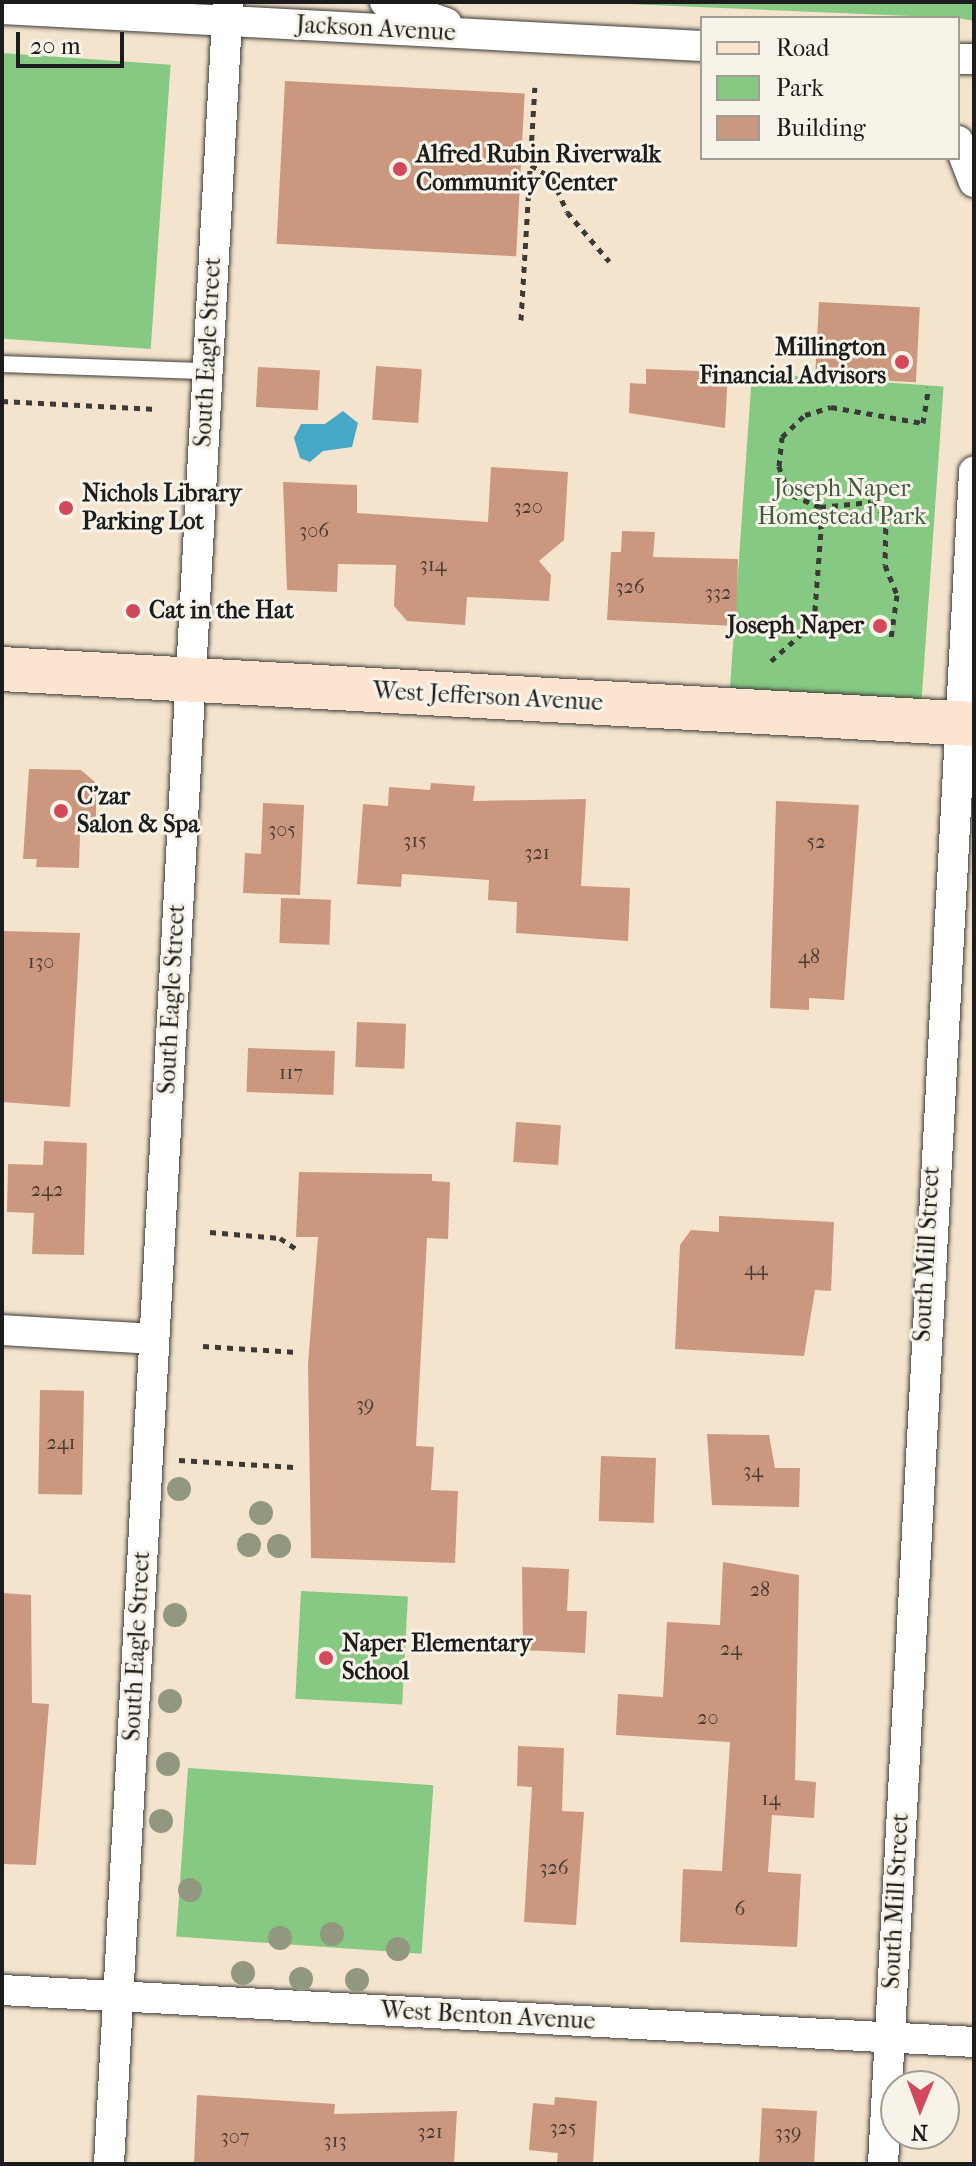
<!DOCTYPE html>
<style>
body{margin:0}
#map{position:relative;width:976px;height:2166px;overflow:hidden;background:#f4e4cd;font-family:"IM FELL French Canon",serif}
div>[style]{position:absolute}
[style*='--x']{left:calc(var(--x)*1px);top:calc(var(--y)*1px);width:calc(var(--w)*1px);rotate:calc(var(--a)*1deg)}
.green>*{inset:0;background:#85c983;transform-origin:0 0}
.water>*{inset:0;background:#46a7c6}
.building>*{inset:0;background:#cb987f;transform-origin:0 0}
.path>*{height:5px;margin-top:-2.5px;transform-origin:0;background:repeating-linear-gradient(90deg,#3c3a37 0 6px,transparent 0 12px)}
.roads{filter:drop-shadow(0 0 2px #3c3a37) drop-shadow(0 0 2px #3c3a37)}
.lane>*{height:16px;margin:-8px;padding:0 8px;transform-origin:8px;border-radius:8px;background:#fff}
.street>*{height:30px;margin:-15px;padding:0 15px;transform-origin:15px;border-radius:15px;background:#fff}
.secondary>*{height:44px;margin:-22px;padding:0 22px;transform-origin:22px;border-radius:22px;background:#fde4d1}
.trees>*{width:24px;height:24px;margin:-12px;border-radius:50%;background:#92987f}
.dots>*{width:22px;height:22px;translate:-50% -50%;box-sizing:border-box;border:4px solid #f7f3e8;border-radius:50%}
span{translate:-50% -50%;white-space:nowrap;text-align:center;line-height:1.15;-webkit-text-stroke:6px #f7f3e8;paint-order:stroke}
.number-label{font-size:20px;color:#483b35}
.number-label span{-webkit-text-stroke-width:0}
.street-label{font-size:24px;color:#1c1c1c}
.poi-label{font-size:24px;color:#1c1c1c;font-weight:700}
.left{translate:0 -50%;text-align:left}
.right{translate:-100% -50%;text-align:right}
.park-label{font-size:24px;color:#415940}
.frame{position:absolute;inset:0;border:4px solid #1c1c1c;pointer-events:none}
.legend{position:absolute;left:700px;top:16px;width:260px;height:144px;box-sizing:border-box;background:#f7f3e8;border:2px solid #9f9d96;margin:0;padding:10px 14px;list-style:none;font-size:24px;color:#1c1c1c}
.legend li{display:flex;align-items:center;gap:16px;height:40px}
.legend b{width:40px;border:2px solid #9f9d96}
.north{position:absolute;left:880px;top:2070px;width:80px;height:80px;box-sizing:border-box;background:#f7f3e8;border:2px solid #9f9d96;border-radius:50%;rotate:181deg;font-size:22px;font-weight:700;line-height:32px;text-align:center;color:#1c1c1c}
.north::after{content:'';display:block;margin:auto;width:28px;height:36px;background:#d1495b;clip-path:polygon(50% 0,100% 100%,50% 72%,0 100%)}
.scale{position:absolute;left:16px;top:32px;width:108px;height:36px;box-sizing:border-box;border:4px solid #1c1c1c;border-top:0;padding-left:10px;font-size:24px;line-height:28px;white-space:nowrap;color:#1c1c1c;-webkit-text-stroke:6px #f7f3e8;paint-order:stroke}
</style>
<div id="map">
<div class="green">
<div style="clip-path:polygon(579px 2px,974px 2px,974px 21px,958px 18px)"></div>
<div style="left:2px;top:53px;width:169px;height:285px;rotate:4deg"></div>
<div style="left:752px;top:373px;width:192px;height:344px;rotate:4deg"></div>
<div style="left:301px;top:1591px;width:107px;height:108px;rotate:3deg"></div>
<div style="left:188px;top:1768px;width:246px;height:169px;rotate:4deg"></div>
</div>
<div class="water">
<div style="clip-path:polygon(343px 411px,358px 423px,352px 447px,323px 451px,310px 462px,300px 458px,294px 438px,301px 424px,325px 424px)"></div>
</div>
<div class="building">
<div style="left:285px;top:81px;width:240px;height:163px;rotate:3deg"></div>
<div style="left:819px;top:302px;width:101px;height:75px;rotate:3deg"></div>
<div style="left:376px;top:366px;width:46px;height:54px;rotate:4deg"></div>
<div style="left:258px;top:367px;width:62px;height:40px;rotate:3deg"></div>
<div style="clip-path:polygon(646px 369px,728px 372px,725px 428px,629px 413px,630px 383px,646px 384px)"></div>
<div style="clip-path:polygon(491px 467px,568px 472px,564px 540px,539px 561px,551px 575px,549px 601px,467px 597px,465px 625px,407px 621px,394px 606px,396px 565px,338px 564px,337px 592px,287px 590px,283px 482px,357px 485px,357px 513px,488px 522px)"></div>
<div style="clip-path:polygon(622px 531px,655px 532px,653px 557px,738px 559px,736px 626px,607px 620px,611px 552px,621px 552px)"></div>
<div style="clip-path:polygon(29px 769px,81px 770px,96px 783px,96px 834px,80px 833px,79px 868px,36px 867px,37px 859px,23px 859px)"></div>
<div style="clip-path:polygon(431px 783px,475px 786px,473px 801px,586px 799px,581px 886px,630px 888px,628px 941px,516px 933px,517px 902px,488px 900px,489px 880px,402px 874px,401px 887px,357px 884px,363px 804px,388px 806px,389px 787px,430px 790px)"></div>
<div style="clip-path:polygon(776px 801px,859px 805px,844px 1000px,809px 998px,809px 1010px,770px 1008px)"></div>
<div style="clip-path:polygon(263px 803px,304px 805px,300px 895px,243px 893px,245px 853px,261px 854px)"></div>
<div style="left:281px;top:898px;width:50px;height:45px;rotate:2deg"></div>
<div style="clip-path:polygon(2px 931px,80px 933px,70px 1107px,2px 1102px)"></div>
<div style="left:357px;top:1022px;width:49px;height:45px;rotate:2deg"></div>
<div style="left:248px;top:1048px;width:87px;height:44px;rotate:2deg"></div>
<div style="left:516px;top:1122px;width:45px;height:40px;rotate:4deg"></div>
<div style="clip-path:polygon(44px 1141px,87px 1143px,84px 1255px,32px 1254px,34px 1213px,7px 1212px,8px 1164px,43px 1165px)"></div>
<div style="clip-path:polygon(299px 1172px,432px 1174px,432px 1181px,450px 1182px,448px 1239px,427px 1238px,416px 1446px,434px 1447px,431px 1490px,458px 1491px,455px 1563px,311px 1558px,308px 1364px,318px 1237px,296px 1237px)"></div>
<div style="clip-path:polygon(719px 1216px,834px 1222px,831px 1291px,815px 1290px,804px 1356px,675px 1349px,680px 1245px,691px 1230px,719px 1232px)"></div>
<div style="left:40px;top:1390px;width:44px;height:104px;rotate:1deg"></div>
<div style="clip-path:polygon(707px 1434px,769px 1435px,775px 1468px,800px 1468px,799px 1507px,712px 1505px)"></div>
<div style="left:601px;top:1456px;width:55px;height:65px;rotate:2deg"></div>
<div style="clip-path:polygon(723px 1562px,799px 1575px,795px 1780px,816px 1782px,814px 1818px,772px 1815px,768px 1872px,801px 1874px,797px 1947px,680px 1942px,683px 1869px,722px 1871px,730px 1742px,616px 1735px,618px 1694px,663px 1697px,667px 1622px,720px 1625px)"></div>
<div style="clip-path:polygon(522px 1567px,569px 1569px,567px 1611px,587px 1611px,585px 1653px,523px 1650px)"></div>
<div style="clip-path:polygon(2px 1593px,31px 1595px,32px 1703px,49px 1704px,36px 1865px,2px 1864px)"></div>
<div style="clip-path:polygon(518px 1746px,564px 1748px,562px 1811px,584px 1812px,576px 1925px,524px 1922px,532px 1787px,517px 1786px)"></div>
<div style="clip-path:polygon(197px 2095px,335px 2104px,334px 2114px,457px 2111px,454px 2164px,194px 2164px)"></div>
<div style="clip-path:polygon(555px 2097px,597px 2101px,593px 2164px,557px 2164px,558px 2153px,529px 2150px,533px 2103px,554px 2105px)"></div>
<div style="left:762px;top:2108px;width:55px;height:56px;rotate:3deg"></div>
</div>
<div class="path">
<div style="--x:531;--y:165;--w:25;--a:32"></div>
<div style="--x:552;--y:178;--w:37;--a:66"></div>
<div style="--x:567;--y:212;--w:65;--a:49.4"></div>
<div style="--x:521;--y:320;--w:233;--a:-86.6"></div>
<div style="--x:2;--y:401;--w:155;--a:3"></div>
<div style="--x:820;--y:507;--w:51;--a:-5.6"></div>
<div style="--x:871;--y:502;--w:21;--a:43"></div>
<div style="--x:886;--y:516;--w:49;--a:91.2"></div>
<div style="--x:885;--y:565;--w:32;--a:68"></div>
<div style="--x:897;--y:595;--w:44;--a:97.8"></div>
<div style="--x:771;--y:661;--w:57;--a:-41.5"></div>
<div style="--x:814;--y:623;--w:94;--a:-85.7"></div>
<div style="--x:821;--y:529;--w:22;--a:-93"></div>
<div style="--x:820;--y:507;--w:34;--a:-157"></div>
<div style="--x:789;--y:494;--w:30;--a:-110"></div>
<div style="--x:779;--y:466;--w:29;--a:-84"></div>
<div style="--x:782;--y:437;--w:32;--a:-44"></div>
<div style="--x:805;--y:415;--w:27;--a:-17"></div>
<div style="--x:831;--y:407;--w:93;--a:9.9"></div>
<div style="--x:923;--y:423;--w:36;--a:-81"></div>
<div style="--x:210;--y:1232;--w:70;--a:4.9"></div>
<div style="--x:280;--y:1238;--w:22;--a:34"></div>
<div style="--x:203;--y:1346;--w:94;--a:3.7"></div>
<div style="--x:179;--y:1460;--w:115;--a:3.5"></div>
</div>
<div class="roads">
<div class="lane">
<div style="--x:2;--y:364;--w:205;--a:2"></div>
</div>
<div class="street">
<div style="--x:385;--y:2;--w:65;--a:19"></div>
<div style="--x:2;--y:9;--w:701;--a:3.03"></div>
<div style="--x:958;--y:59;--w:16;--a:0"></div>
<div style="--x:958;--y:141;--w:44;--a:68.7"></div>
<div style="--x:2;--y:1330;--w:151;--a:3.4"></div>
<div style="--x:2;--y:1990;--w:973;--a:3.06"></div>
<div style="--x:109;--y:2164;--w:2165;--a:-86.85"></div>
<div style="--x:883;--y:2164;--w:1695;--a:-86.92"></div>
</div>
<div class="secondary">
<div style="--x:2;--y:669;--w:974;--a:3.24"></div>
</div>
</div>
<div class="trees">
<div style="left:179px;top:1489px"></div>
<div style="left:261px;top:1513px"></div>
<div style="left:249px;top:1545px"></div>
<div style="left:279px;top:1546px"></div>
<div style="left:175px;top:1615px"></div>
<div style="left:170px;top:1701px"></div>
<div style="left:168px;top:1764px"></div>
<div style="left:161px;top:1821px"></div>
<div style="left:190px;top:1890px"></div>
<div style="left:332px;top:1934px"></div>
<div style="left:280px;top:1938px"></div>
<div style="left:398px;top:1949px"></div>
<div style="left:243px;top:1973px"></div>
<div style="left:301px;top:1979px"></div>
<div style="left:357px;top:1980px"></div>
</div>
<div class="dots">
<div style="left:400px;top:169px;background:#d1495b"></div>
<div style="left:902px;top:362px;background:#d1495b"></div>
<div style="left:66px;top:508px;background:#d1495b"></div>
<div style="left:133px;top:611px;background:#d1495b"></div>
<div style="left:880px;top:626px;background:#d1495b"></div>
<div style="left:61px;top:811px;background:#d1495b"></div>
<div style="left:326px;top:1658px;background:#d1495b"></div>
</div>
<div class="number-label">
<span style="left:528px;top:506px">320</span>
<span style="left:314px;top:530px">306</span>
<span style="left:433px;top:564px">314</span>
<span style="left:630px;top:586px">326</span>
<span style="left:718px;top:592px">332</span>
<span style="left:282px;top:829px">305</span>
<span style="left:415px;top:840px">315</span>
<span style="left:816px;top:841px">52</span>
<span style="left:537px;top:852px">321</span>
<span style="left:809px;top:956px">48</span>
<span style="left:41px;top:961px">130</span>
<span style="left:291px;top:1072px">117</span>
<span style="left:47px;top:1189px">242</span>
<span style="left:756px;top:1268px">44</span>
<span style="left:365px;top:1404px">39</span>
<span style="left:61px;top:1442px">241</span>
<span style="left:753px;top:1470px">34</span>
<span style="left:760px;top:1589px">28</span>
<span style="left:731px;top:1648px">24</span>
<span style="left:708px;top:1717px">20</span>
<span style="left:771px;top:1798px">14</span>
<span style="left:554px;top:1867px">326</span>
<span style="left:740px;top:1908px">6</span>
<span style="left:563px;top:2127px">325</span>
<span style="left:430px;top:2131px">321</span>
<span style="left:788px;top:2132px">339</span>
<span style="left:235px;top:2136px">307</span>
<span style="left:335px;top:2140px">313</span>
</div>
<div class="street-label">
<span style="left:376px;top:29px;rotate:3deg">Jackson Avenue</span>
<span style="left:208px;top:352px;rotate:-87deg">South Eagle Street</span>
<span style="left:488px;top:697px;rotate:3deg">West Jefferson Avenue</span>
<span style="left:172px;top:999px;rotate:-87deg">South Eagle Street</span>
<span style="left:927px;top:1254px;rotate:-87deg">South Mill Street</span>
<span style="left:137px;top:1646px;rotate:-87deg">South Eagle Street</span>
<span style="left:896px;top:1901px;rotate:-87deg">South Mill Street</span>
<span style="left:488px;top:2016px;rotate:3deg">West Benton Avenue</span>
</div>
<div class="poi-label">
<span class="left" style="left:416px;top:169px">Alfred Rubin Riverwalk<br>Community Center</span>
<span class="right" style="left:886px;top:362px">Millington<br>Financial Advisors</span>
<span class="left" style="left:82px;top:508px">Nichols Library<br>Parking Lot</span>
<span class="left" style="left:149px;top:611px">Cat in the Hat</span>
<span class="right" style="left:864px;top:626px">Joseph Naper</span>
<span class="left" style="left:77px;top:811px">C'zar<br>Salon &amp; Spa</span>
<span class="left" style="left:342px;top:1658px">Naper Elementary<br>School</span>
</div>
<div class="park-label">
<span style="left:842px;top:503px">Joseph Naper<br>Homestead Park</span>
</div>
<div class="frame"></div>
<ul class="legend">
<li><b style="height:10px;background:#fde4d1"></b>Road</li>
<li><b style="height:22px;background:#85c983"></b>Park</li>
<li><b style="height:22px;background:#cb987f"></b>Building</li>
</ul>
<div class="north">N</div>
<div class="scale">20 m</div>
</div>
